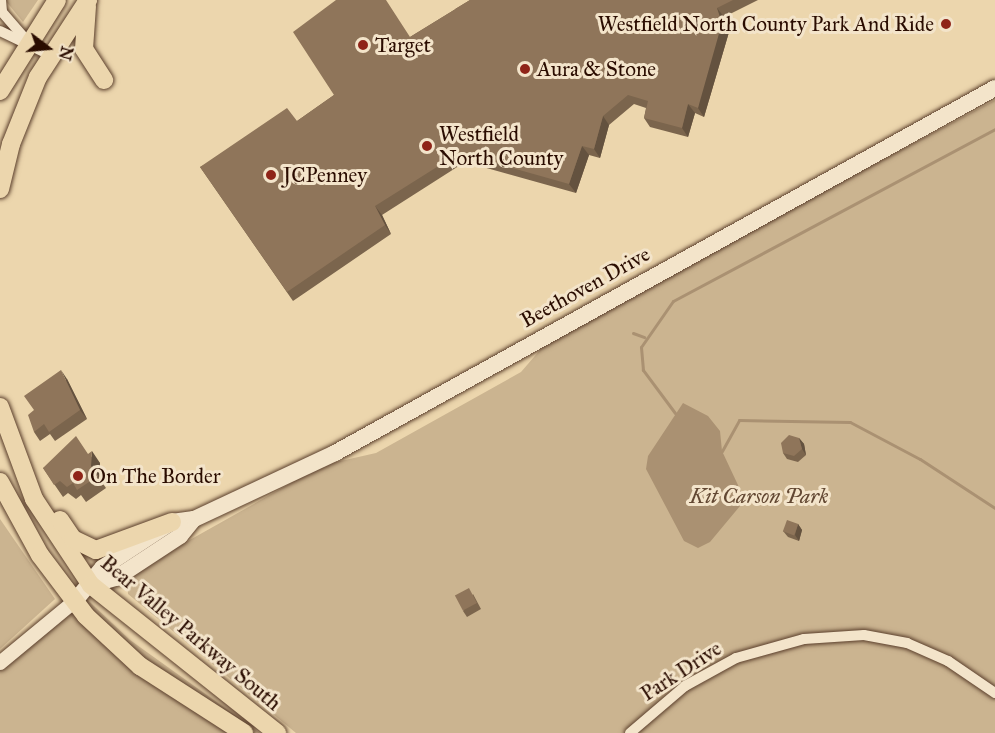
<!DOCTYPE html>
<style>
body{margin:0}
#map{position:relative;width:995px;height:733px;overflow:hidden;background:#ecd6ad;font-family:"IM FELL Great Primer",serif}
div>[style]{position:absolute}
[style*='--x']{left:calc(var(--x)*1px);top:calc(var(--y)*1px);width:calc(var(--w)*1px);rotate:calc(var(--a)*1deg)}
.green>*{inset:0;background:#cbb490}
.water>*{inset:0;background:#aa9172}
.stream>*{height:3px;margin:-1.5px;padding:0 1.5px;transform-origin:1.5px;border-radius:1.5px;background:#aa9172}
.roads{filter:drop-shadow(0 0 2px #5a3e2b) drop-shadow(0 0 2px #5a3e2b)}
.minor>*{height:10px;margin:-5px;padding:0 5px;transform-origin:5px;border-radius:5px;background:#f3e4ca}
.tertiary>*{height:14px;margin:-7px;padding:0 7px;transform-origin:7px;border-radius:7px;background:#f3e4ca}
.secondary>*{height:16px;margin:-8px;padding:0 8px;transform-origin:8px;border-radius:8px;background:#f3e4ca}
.primary>*{height:18px;margin:-9px;padding:0 9px;transform-origin:9px;border-radius:9px;background:#ecd6ad}
.wall>*{inset:0;background:#7b654d}
.shaded-wall>*{inset:0;background:#64523f}
.building>*{inset:0;background:#8f755a;transform-origin:0 0}
.dots>*{width:16px;height:16px;translate:-50% -50%;box-sizing:border-box;border:3px solid #f3e4ca;border-radius:50%}
span{translate:-50% -50%;white-space:nowrap;text-align:center;line-height:1.15;-webkit-text-stroke:6px #f3e4ca;paint-order:stroke}
.poi-label{font-size:21px;color:#2a0c00}
.right{translate:-100% -50%;text-align:right}
.left{translate:0 -50%;text-align:left}
.street-label{font-size:21px;color:#2a0c00}
.park-label{font-size:21px;color:#624732;font-style:italic}
.north{position:absolute;left:18px;top:18px;width:60px;height:60px;-webkit-text-stroke:4px #f3e4ca;paint-order:stroke;rotate:106deg;font-size:16px;font-weight:700;line-height:24px;text-align:center;color:#2a0c00}
.north::after{content:'';display:block;margin:auto;width:21px;height:27px;background:#2a0c00;clip-path:polygon(50% 0,100% 100%,50% 72%,0 100%)}
</style>
<div id="map">
<div class="green">
<div style="clip-path:polygon(5px 0,38px 0,23px 22px)"></div>
<div style="clip-path:polygon(995px 100px,995px 733px,296px 733px,128px 594px,127px 580px,140px 568px,323px 465px,376px 453px,521px 372px,553px 335px)"></div>
<div style="clip-path:polygon(0 519px,55px 599px,0 649px)"></div>
<div style="clip-path:polygon(78px 591px,130px 640px,260px 733px,0 733px,0 663px)"></div>
</div>
<div class="water">
<div style="clip-path:polygon(683px 403px,708px 416px,720px 431px,722px 451px,745px 500px,710px 542px,698px 548px,684px 541px,646px 469px,648px 456px)"></div>
</div>
<div class="stream">
<div style="--x:633;--y:333;--w:12;--a:20"></div>
<div style="--x:675;--y:413;--w:54;--a:-126.7"></div>
<div style="--x:643;--y:370;--w:23;--a:-95"></div>
<div style="--x:641;--y:347;--w:56;--a:-55.2"></div>
<div style="--x:673;--y:301;--w:365;--a:-28.1"></div>
<div style="--x:722;--y:451;--w:35;--a:-61"></div>
<div style="--x:739;--y:420;--w:111;--a:1"></div>
<div style="--x:850;--y:422;--w:79;--a:27.9"></div>
<div style="--x:920;--y:459;--w:90;--a:33.2"></div>
</div>
<div class="roads">
<div class="minor">
<div style="--x:1;--y:0;--w:12;--a:85"></div>
<div style="--x:2;--y:12;--w:40;--a:49"></div>
<div style="--x:0;--y:31;--w:55;--a:25.6"></div>
<div style="--x:630;--y:733;--w:72;--a:-40.5"></div>
<div style="--x:685;--y:686;--w:58;--a:-28.8"></div>
<div style="--x:736;--y:658;--w:71;--a:-15.6"></div>
<div style="--x:804;--y:639;--w:60;--a:-3.8"></div>
<div style="--x:864;--y:635;--w:44;--a:10.5"></div>
<div style="--x:907;--y:643;--w:45;--a:23.7"></div>
<div style="--x:948;--y:661;--w:57;--a:34.2"></div>
</div>
<div class="tertiary">
<div style="--x:0;--y:663;--w:97;--a:-39.6"></div>
</div>
<div class="secondary">
<div style="--x:91;--y:585;--w:26;--a:-16"></div>
<div style="--x:116;--y:578;--w:77;--a:-33.3"></div>
<div style="--x:180;--y:536;--w:22;--a:-51"></div>
<div style="--x:75;--y:601;--w:43;--a:-50.7"></div>
<div style="--x:102;--y:568;--w:84;--a:-33.3"></div>
<div style="--x:172;--y:522;--w:22;--a:-8"></div>
<div style="--x:194;--y:519;--w:156;--a:-25.1"></div>
<div style="--x:335;--y:453;--w:754;--a:-28.94"></div>
</div>
<div class="primary">
<div style="--x:87;--y:6;--w:43;--a:94"></div>
<div style="--x:84;--y:49;--w:37;--a:57"></div>
<div style="--x:0;--y:91;--w:107;--a:-57.9"></div>
<div style="--x:0;--y:189;--w:46;--a:-76.3"></div>
<div style="--x:11;--y:144;--w:72;--a:-68.1"></div>
<div style="--x:38;--y:77;--w:92;--a:-57"></div>
<div style="--x:0;--y:407;--w:98;--a:69.7"></div>
<div style="--x:34;--y:499;--w:103;--a:56.5"></div>
<div style="--x:91;--y:585;--w:238;--a:38.5"></div>
<div style="--x:0;--y:482;--w:83;--a:61.3"></div>
<div style="--x:40;--y:555;--w:76;--a:53"></div>
<div style="--x:86;--y:616;--w:74;--a:42.8"></div>
<div style="--x:140;--y:666;--w:124;--a:32.8"></div>
<div style="--x:60;--y:520;--w:23;--a:56"></div>
<div style="--x:73;--y:539;--w:25;--a:26"></div>
<div style="--x:96;--y:550;--w:81;--a:-20.2"></div>
</div>
</div>
<div class="wall">
<div style="clip-path:polygon(470px 0,758px 0,724px 17px,729px 32px,704px 117px,695px 113px,688px 137px,650px 127px,644px 118px,646px 108px,634px 104px,609px 125px,600px 158px,589px 155px,576px 193px,465px 162px,382px 215px,391px 234px,293px 301px,200px 167px,297px 121px,334px 95px,410px 37px)"></div>
<div style="clip-path:polygon(67px 379px,87px 419px,55px 441px,50px 434px,40px 441px,34px 432px,34px 410px)"></div>
<div style="clip-path:polygon(799px 438px,804px 444px,806px 455px,798px 462px,787px 459px,783px 453px)"></div>
<div style="clip-path:polygon(88px 454px,100px 463px,99px 478px,106px 488px,86px 502px,81px 495px,76px 499px,68px 493px,63px 497px,43px 468px)"></div>
<div style="clip-path:polygon(798px 524px,802px 530px,799px 541px,788px 537px,783px 531px)"></div>
<div style="clip-path:polygon(473px 594px,481px 609px,467px 617px,463px 611px)"></div>
</div>
<div class="shaded-wall">
<div style="clip-path:polygon(717px 8px,724px 17px,729px 32px,704px 117px,698px 108px)"></div>
<div style="clip-path:polygon(688px 104px,695px 113px,688px 137px,682px 128px)"></div>
<div style="clip-path:polygon(603px 116px,609px 125px,600px 158px,594px 149px)"></div>
<div style="clip-path:polygon(582px 146px,589px 155px,576px 193px,569px 184px)"></div>
<div style="clip-path:polygon(375px 206px,382px 215px,391px 234px,385px 225px)"></div>
<div style="clip-path:polygon(61px 370px,67px 379px,87px 419px,80px 410px)"></div>
<div style="clip-path:polygon(799px 438px,804px 444px,806px 455px,802px 449px)"></div>
<div style="clip-path:polygon(92px 451px,100px 463px,99px 478px,106px 488px,91px 466px)"></div>
<div style="clip-path:polygon(798px 524px,802px 530px,799px 541px,795px 535px)"></div>
</div>
<div class="building">
<div style="clip-path:polygon(336px 0,386px 0,410px 37px,470px 0,733px 0,717px 8px,722px 23px,698px 108px,688px 104px,682px 128px,644px 118px,648px 101px,628px 95px,603px 116px,594px 149px,582px 146px,569px 184px,459px 153px,375px 206px,385px 225px,287px 292px,200px 167px,287px 108px,297px 121px,334px 95px,293px 32px)"></div>
<div style="clip-path:polygon(61px 370px,80px 410px,49px 432px,44px 424px,34px 432px,28px 415px,34px 410px,24px 396px)"></div>
<div style="clip-path:polygon(789px 435px,799px 438px,802px 449px,794px 456px,783px 453px,781px 443px)"></div>
<div style="clip-path:polygon(76px 436px,88px 454px,92px 451px,91px 466px,98px 476px,77px 490px,73px 483px,67px 487px,60px 481px,54px 485px,43px 468px)"></div>
<div style="left:787px;top:520px;width:12px;height:12px;rotate:20deg"></div>
<div style="left:469px;top:588px;width:17px;height:16px;rotate:62deg"></div>
</div>
<div class="dots">
<div style="left:946px;top:24px;background:#8f2418"></div>
<div style="left:363px;top:45px;background:#8f2418"></div>
<div style="left:525px;top:69px;background:#8f2418"></div>
<div style="left:427px;top:146px;background:#8f2418"></div>
<div style="left:271px;top:175px;background:#8f2418"></div>
<div style="left:78px;top:476px;background:#8f2418"></div>
</div>
<div class="poi-label">
<span class="right" style="left:934px;top:24px">Westfield North County Park And Ride</span>
<span class="left" style="left:375px;top:45px">Target</span>
<span class="left" style="left:537px;top:69px">Aura &amp; Stone</span>
<span class="left" style="left:439px;top:146px">Westfield<br>North County</span>
<span class="left" style="left:283px;top:175px">JCPenney</span>
<span class="left" style="left:90px;top:476px">On The Border</span>
</div>
<div class="street-label">
<span style="left:585px;top:287px;rotate:-29deg">Beethoven Drive</span>
<span style="left:191px;top:633px;rotate:40deg">Bear Valley Parkway South</span>
<span style="left:681px;top:671px;rotate:-33deg">Park Drive</span>
</div>
<div class="park-label">
<span style="left:759px;top:496px">Kit Carson Park</span>
</div>
<div class="north">N</div>
</div>
